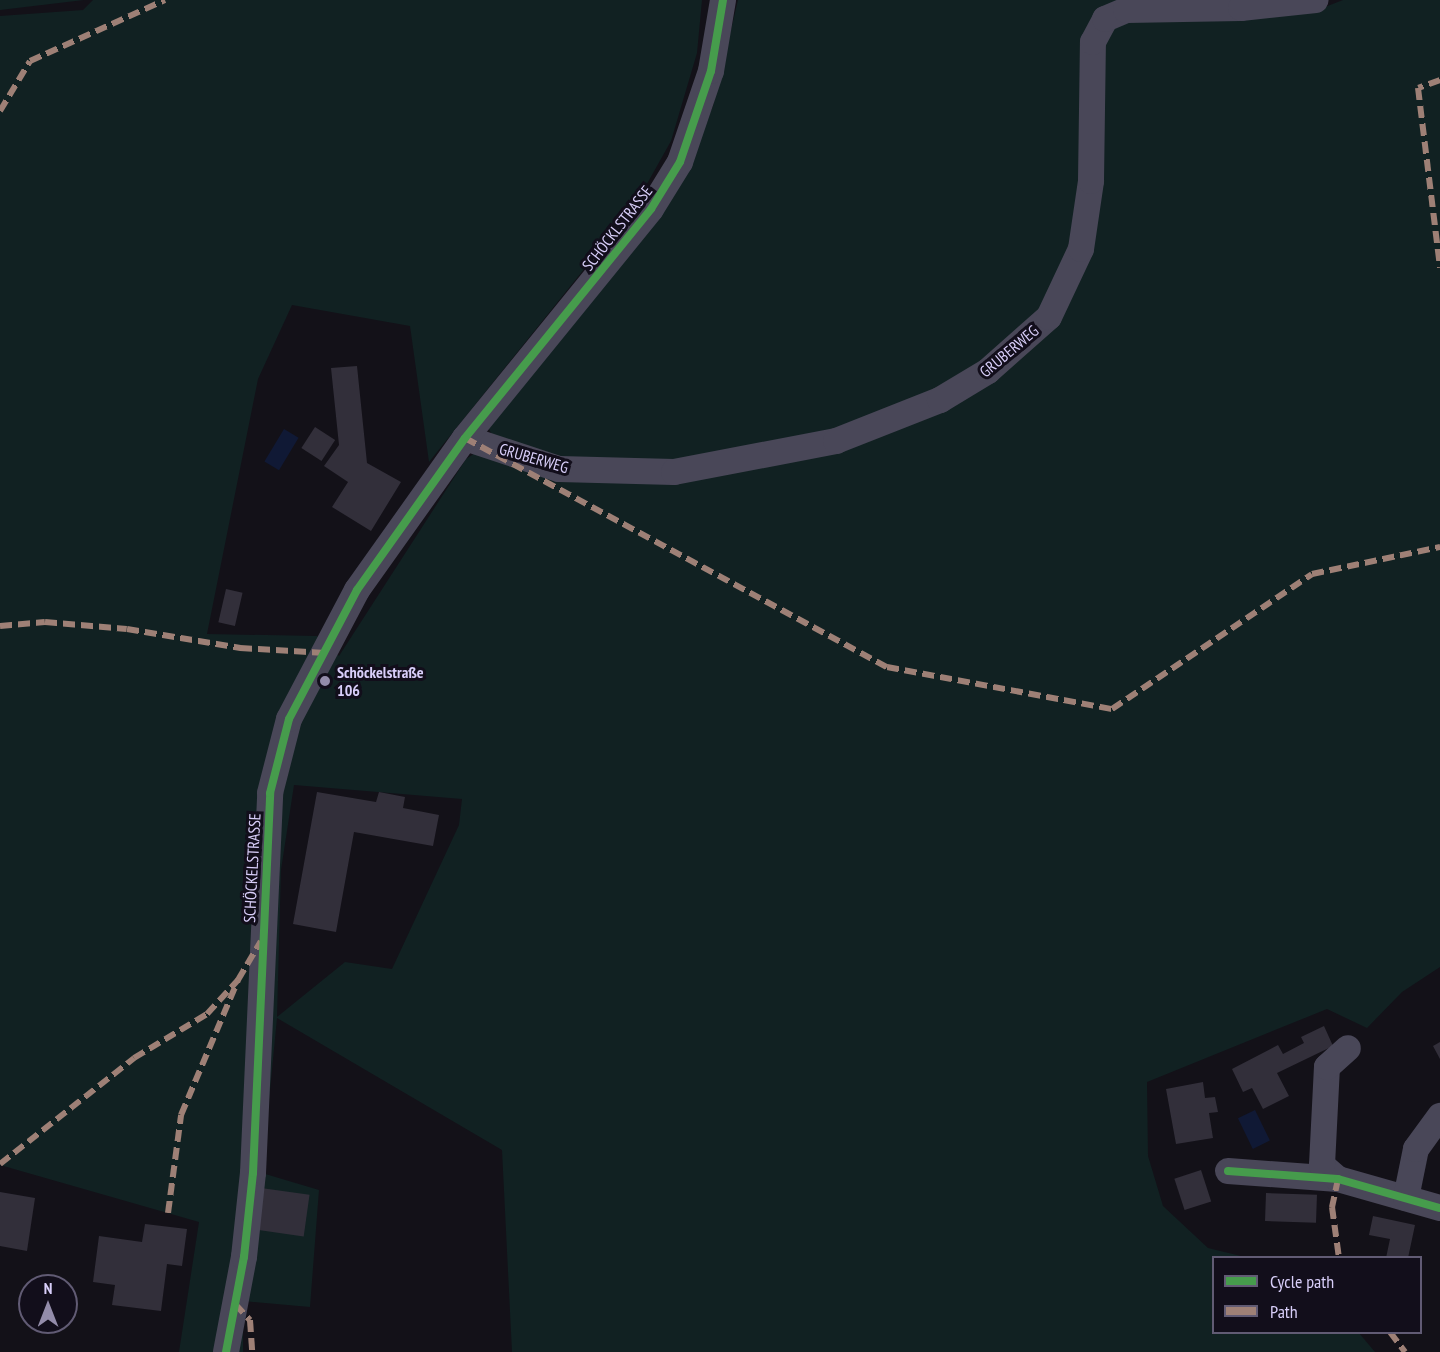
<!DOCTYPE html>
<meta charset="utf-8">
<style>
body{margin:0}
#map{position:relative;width:1440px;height:1352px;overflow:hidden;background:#131118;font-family:"PT Sans Narrow",sans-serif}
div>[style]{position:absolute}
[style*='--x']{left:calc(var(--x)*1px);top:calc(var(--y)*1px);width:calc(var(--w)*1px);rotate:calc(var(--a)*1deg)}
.green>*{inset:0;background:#112122}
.water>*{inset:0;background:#101935;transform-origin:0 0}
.building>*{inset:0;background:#322f3a;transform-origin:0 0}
.minor>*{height:26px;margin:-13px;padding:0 13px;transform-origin:13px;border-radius:13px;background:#494758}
.quiet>*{height:6px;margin-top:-3px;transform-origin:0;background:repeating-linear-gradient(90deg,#9e8076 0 12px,transparent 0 18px)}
.cycleway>*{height:8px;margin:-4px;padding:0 4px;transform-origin:4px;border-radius:4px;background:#469c4c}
.dots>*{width:16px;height:16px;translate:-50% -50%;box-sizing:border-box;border:3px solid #120e1b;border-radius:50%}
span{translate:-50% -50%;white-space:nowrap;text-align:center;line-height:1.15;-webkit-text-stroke:6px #120e1b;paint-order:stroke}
.street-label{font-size:16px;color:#d8cef9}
.poi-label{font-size:16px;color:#d8cef9;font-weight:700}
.left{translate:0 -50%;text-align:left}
.legend{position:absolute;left:1212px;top:1256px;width:210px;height:78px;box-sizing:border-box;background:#120e1b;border:2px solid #615b74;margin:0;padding:8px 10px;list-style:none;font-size:18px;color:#d8cef9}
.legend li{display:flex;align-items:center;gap:12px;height:30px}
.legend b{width:30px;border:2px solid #615b74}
.north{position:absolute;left:18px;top:1274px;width:60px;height:60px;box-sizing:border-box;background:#120e1b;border:2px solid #615b74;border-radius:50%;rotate:0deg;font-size:16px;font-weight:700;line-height:24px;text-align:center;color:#d8cef9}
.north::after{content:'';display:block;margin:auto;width:21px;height:27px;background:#938caa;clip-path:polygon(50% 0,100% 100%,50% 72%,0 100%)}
</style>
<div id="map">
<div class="green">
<div style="clip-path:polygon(0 0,84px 0,0 10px)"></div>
<div style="clip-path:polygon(evenodd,93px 0,702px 0,697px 53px,671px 141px,634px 207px,429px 462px,410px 326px,292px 305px,258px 379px,207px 634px,317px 636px,339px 656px,466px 459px,478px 451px,616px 478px,932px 413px,1077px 284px,1105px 32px,1118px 19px,1325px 7px,1343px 0,1440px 0,1440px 967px,1402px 992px,1367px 1028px,1327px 1009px,1147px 1082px,1148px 1156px,1163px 1206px,1208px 1248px,1245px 1257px,1214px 1258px,1214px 1332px,1359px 1333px,1375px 1352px,512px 1352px,502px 1150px,277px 1018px,262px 1173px,319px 1190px,310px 1307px,243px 1301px,243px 1352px,179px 1352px,199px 1222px,0 1165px,0 16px,83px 10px,93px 0,294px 785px,462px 799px,459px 825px,392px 969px,345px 962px,277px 1017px,281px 870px,294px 785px)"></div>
<div style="clip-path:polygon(738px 0,1133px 0,1100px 7px,1083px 209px,1071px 256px,1041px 309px,992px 357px,936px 390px,836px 434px,727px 458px,563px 462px,492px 435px,488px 427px,677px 188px,713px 106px)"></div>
</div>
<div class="water">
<div style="left:284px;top:429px;width:17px;height:38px;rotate:31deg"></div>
<div style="left:1255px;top:1110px;width:34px;height:19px;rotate:64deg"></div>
</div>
<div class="building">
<div style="clip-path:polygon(357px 366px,367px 463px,401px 482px,371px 531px,332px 507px,348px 482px,324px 466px,339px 445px,331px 368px)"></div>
<div style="left:315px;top:427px;width:24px;height:25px;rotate:33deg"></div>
<div style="left:226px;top:589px;width:17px;height:34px;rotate:13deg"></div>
<div style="clip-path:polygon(317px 792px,376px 802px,379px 792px,405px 797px,403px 808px,439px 815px,433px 846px,354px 832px,336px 932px,293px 924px)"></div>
<div style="clip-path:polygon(1324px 1026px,1333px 1046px,1277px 1073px,1289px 1096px,1263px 1109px,1252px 1088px,1243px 1092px,1232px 1069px,1278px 1045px,1283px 1054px,1304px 1043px,1301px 1037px)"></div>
<div style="clip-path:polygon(1440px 1042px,1440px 1059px,1433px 1046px)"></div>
<div style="clip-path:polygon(1203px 1082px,1205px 1098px,1215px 1097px,1218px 1112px,1209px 1113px,1213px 1138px,1176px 1144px,1166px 1089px)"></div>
<div style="left:1201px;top:1170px;width:33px;height:28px;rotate:72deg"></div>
<div style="left:261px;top:1188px;width:49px;height:42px;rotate:8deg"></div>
<div style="clip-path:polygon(0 1192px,35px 1198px,27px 1251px,0 1246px)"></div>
<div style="left:1266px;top:1193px;width:51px;height:28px;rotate:2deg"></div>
<div style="clip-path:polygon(1373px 1216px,1415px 1225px,1408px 1258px,1386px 1258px,1390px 1239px,1369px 1235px)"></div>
<div style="clip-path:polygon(145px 1224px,187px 1229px,182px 1266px,167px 1264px,161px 1311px,112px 1305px,115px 1285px,93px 1282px,99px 1236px,142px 1242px)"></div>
</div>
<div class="minor">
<div style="--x:465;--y:438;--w:99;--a:18.3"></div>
<div style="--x:559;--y:469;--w:115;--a:1.5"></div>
<div style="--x:674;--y:472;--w:165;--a:-10.8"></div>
<div style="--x:836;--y:441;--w:112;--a:-21.5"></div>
<div style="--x:940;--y:400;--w:56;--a:-31.1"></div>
<div style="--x:988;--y:371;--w:81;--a:-41.5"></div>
<div style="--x:1049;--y:317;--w:75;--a:-64.8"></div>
<div style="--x:1081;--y:249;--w:69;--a:-81.6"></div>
<div style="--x:1091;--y:181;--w:139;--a:-89.2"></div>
<div style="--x:1093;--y:42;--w:26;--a:-62"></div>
<div style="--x:1105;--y:19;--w:23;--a:-23"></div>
<div style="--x:1126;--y:10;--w:115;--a:-1"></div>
<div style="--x:1241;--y:8;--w:75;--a:-6.1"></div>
<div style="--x:1228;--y:1171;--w:110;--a:4.2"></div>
<div style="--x:1338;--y:1179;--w:106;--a:15.9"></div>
<div style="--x:1338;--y:1179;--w:21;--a:-139"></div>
<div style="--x:1322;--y:1165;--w:98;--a:-87.1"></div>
<div style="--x:1327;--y:1067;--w:28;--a:-42"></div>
<div style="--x:1406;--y:1198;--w:50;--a:-78.5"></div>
<div style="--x:1416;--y:1149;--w:41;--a:-54"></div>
<div style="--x:226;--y:1352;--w:97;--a:-79.3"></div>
<div style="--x:244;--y:1257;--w:84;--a:-83.9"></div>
<div style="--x:253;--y:1173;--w:380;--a:-87.4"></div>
<div style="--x:270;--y:793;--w:76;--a:-75.6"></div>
<div style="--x:289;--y:719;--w:146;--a:-62.2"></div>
<div style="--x:357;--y:590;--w:186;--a:-54.6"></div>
<div style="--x:465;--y:438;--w:295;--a:-50.9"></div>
<div style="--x:651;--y:209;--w:55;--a:-58.3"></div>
<div style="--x:680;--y:162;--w:96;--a:-71.2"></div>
<div style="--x:711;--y:71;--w:72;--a:-80.4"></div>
</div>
<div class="quiet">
<div style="--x:1440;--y:80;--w:23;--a:160"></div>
<div style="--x:1418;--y:88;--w:181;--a:83"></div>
<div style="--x:0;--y:111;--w:58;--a:-59"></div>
<div style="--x:30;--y:61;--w:148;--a:-24.3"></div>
<div style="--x:465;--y:438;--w:480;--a:28.5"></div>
<div style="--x:887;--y:667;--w:229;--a:10.6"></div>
<div style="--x:1112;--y:709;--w:241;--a:-34"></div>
<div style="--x:1312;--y:574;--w:131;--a:-11.9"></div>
<div style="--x:0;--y:626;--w:45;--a:-5.1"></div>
<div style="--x:45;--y:622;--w:82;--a:4.9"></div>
<div style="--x:127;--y:629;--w:115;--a:9.5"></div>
<div style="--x:240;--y:648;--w:85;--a:3.4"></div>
<div style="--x:0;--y:1164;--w:171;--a:-38.3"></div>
<div style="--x:134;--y:1058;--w:85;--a:-31.1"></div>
<div style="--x:207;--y:1014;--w:46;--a:-47.6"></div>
<div style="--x:1338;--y:1179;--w:29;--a:102"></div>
<div style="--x:1332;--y:1207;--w:51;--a:82.2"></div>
<div style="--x:168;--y:1213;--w:99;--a:-82.4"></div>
<div style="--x:181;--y:1115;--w:147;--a:-67.1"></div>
<div style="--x:238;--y:980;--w:45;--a:-59.5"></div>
<div style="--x:235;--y:1304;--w:22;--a:47"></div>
<div style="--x:250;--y:1320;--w:32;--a:86"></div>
<div style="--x:1390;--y:1332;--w:25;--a:53"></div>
</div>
<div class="cycleway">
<div style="--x:1228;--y:1171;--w:110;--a:4.2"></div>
<div style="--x:1338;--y:1179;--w:106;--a:15.9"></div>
<div style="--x:226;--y:1352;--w:97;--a:-79.3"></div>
<div style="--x:244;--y:1257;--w:84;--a:-83.9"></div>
<div style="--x:253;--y:1173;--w:380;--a:-87.4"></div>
<div style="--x:270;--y:793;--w:76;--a:-75.6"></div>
<div style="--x:289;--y:719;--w:146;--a:-62.2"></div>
<div style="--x:357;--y:590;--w:186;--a:-54.6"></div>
<div style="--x:465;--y:438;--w:295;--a:-50.9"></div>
<div style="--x:651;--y:209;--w:55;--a:-58.3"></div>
<div style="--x:680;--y:162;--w:96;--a:-71.2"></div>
<div style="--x:711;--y:71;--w:72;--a:-80.4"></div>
</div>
<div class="dots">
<div style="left:325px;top:681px;background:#938caa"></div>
</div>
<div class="street-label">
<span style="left:617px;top:228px;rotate:-52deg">SCHÖCKLSTRASSE</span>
<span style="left:1009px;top:351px;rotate:-40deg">GRUBERWEG</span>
<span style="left:534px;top:458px;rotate:16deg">GRUBERWEG</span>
<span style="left:252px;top:868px;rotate:-87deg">SCHÖCKELSTRASSE</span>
</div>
<div class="poi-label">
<span class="left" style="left:337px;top:681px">Schöckelstraße<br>106</span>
</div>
<ul class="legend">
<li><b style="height:8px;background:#469c4c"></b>Cycle path</li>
<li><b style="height:8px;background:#9e8076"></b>Path</li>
</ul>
<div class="north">N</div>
</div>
